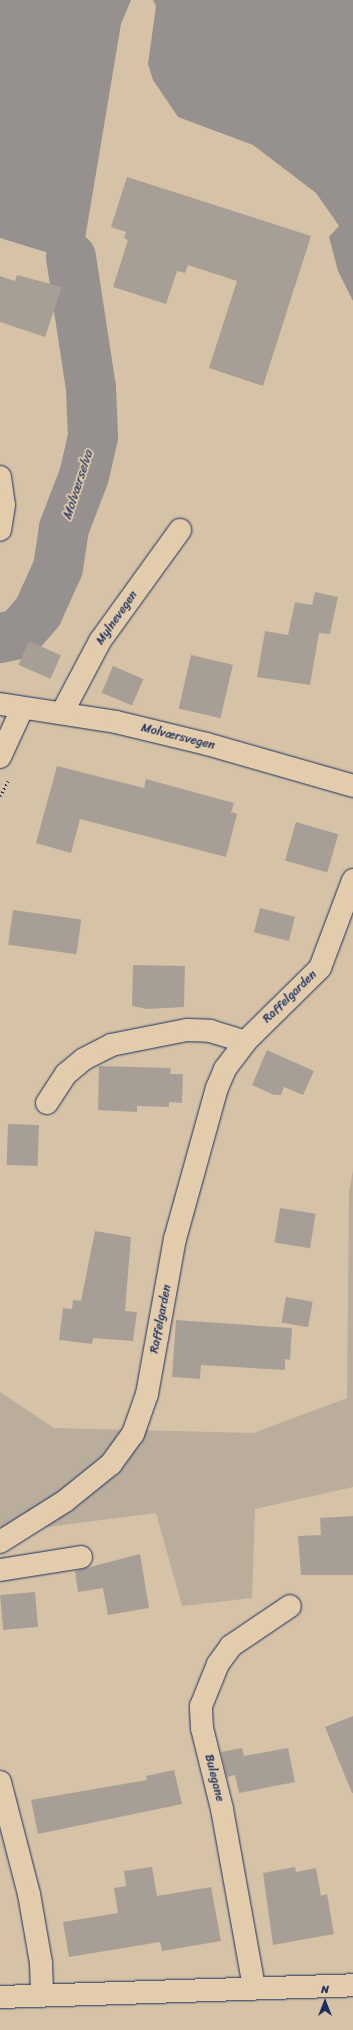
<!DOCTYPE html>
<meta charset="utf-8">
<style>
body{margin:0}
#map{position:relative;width:353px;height:2030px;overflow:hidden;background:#d6c3a7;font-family:Sriracha,sans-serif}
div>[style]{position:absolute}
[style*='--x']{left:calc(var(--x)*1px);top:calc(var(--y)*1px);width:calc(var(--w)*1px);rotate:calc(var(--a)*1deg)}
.green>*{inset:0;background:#baad9c}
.water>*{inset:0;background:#96908f}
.river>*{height:50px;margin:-25px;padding:0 25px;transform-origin:25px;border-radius:25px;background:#96908f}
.building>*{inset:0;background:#a79e95;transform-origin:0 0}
.path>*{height:2.5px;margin-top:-1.25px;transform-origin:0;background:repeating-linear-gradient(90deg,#1b2f5e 0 1px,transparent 0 4px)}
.roads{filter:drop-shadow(0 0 1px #1b2f5e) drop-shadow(0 0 1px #1b2f5e)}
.minor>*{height:22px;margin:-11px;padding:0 11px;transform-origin:11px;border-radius:11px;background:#e2ccac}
span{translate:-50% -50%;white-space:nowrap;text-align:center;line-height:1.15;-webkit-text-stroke:3.5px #e2ccac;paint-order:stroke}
.street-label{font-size:12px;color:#1b2f5e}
.water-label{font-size:13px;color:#2d3e65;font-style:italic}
.north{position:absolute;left:305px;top:1982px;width:40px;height:40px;-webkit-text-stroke:3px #e2ccac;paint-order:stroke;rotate:0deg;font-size:11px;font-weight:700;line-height:16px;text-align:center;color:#1b2f5e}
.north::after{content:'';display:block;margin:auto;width:14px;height:18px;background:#1b2f5e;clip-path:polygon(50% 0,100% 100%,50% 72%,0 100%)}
</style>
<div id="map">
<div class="green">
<div style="clip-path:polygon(353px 1170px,353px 1487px,255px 1509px,252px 1598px,182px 1606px,156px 1513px,0 1533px,0 1392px,54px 1428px,253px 1433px,347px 1398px,349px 1192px)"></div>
</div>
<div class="water">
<div style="clip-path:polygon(0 0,131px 0,121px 24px,81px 263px,0 238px)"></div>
<div style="clip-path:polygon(153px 0,353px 0,353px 301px,338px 271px,329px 237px,339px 226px,316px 193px,253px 145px,178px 117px,153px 80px,148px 64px,156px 6px)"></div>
</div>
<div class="river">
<div style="--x:0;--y:638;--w:19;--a:-12"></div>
<div style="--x:19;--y:634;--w:29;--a:-49"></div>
<div style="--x:38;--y:612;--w:48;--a:-65.6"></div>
<div style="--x:58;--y:568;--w:40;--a:-81.5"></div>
<div style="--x:64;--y:528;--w:56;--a:-69"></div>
<div style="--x:84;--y:476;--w:40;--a:-77"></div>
<div style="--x:93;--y:437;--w:49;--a:-92.3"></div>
<div style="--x:91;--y:388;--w:132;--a:-98.7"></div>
</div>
<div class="building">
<div style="clip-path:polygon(127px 177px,311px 236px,263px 386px,209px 368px,237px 281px,188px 265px,185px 273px,177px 271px,166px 304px,113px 287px,128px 240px,124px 238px,126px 232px,111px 227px)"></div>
<div style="clip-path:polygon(17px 275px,62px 287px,45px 337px,0 322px,0 276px,15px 281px)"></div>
<div style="clip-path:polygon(315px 592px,338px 597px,330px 634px,319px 633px,310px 685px,257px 677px,265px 631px,288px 635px,295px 602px,312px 605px)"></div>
<div style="left:29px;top:641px;width:35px;height:26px;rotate:24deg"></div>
<div style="left:191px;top:655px;width:43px;height:55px;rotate:13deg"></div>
<div style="left:113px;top:666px;width:33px;height:29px;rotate:23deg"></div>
<div style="clip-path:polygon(57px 766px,144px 788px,146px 779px,234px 803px,231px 812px,237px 814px,226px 857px,80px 819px,71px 853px,36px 843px)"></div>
<div style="left:296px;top:822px;width:44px;height:40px;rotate:16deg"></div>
<div style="left:260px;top:908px;width:36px;height:25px;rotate:14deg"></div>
<div style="left:13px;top:910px;width:69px;height:35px;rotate:8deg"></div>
<div style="clip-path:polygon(133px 965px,185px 966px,184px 1007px,147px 1009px,132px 1006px)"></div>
<div style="clip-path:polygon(267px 1050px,314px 1071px,303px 1095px,284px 1087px,281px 1095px,274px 1095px,252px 1085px)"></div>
<div style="clip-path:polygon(99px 1066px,171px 1068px,170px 1074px,183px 1074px,182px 1103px,169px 1102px,169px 1107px,137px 1106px,137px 1112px,98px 1110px)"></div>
<div style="left:8px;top:1124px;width:31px;height:41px;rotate:2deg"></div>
<div style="left:280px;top:1208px;width:36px;height:35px;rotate:9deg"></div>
<div style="clip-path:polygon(95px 1231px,131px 1237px,125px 1311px,137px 1312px,133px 1341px,93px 1338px,92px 1344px,59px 1340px,63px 1308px,72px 1309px,73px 1300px,81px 1301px)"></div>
<div style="left:286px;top:1297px;width:27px;height:26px;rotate:10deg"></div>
<div style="clip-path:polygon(176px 1320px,292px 1328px,290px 1360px,285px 1359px,285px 1370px,201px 1365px,200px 1379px,172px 1377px)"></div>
<div style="clip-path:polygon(353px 1516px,353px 1575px,301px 1575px,298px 1536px,321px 1535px,320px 1518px)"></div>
<div style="clip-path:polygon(140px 1554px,149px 1608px,108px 1615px,103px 1588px,78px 1592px,75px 1571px)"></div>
<div style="left:35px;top:1592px;width:35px;height:35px;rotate:85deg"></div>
<div style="clip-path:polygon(353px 1716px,353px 1793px,352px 1793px,325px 1727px)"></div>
<div style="clip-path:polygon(242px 1748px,244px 1756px,288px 1748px,295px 1782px,239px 1793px,235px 1775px,227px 1777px,221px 1752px)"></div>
<div style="clip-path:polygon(174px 1770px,182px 1804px,38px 1834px,31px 1800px,147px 1780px,146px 1776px)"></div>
<div style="clip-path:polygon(152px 1867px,157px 1896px,211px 1887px,221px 1941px,162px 1951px,160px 1942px,69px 1957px,63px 1922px,118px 1913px,114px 1888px,126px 1886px,124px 1871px)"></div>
<div style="clip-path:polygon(295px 1867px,296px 1872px,316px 1868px,321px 1896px,327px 1894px,334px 1934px,273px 1945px,263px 1873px)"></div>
</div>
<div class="path">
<div style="--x:0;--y:796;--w:17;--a:-62"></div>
</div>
<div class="roads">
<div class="minor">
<div style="--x:0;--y:477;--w:28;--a:82"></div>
<div style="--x:4;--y:505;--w:25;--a:99"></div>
<div style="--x:0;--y:704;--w:117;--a:8.8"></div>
<div style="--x:116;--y:722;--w:94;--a:13.6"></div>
<div style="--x:207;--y:744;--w:152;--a:16"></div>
<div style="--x:63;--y:711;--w:79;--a:-62.1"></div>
<div style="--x:100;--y:641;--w:137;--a:-54.2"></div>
<div style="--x:0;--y:757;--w:53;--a:-65.4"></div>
<div style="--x:47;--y:1103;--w:35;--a:-57"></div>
<div style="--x:66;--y:1074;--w:23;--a:-40"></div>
<div style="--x:84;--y:1059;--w:30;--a:-27"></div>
<div style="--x:111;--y:1045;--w:77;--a:-11.2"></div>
<div style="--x:187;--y:1030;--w:23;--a:2"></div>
<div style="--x:210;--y:1031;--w:37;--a:17"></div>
<div style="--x:0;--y:1542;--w:77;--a:-32.2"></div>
<div style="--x:65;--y:1501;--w:59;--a:-38.8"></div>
<div style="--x:111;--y:1464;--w:37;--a:-54"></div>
<div style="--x:133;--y:1434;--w:42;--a:-70.7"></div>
<div style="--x:147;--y:1394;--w:158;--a:-79.8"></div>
<div style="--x:175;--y:1239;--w:157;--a:-74.5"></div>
<div style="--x:217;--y:1088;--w:21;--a:-67"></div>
<div style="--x:225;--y:1069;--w:34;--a:-53"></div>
<div style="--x:245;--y:1042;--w:105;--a:-44.6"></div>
<div style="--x:320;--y:968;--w:94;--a:-69.4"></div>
<div style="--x:0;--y:1570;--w:82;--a:-9.1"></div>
<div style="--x:0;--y:1782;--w:116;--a:75.5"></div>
<div style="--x:29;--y:1894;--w:70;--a:80.1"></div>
<div style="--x:41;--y:1963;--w:31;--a:88"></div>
<div style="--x:254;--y:1987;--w:181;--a:-100.2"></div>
<div style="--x:222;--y:1809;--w:83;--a:-103.9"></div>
<div style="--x:202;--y:1728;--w:22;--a:-93"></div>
<div style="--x:201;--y:1706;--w:45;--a:-68"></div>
<div style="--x:218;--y:1664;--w:22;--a:-54"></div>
<div style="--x:231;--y:1646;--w:71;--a:-34.1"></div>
<div style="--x:0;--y:1997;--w:353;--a:-1.9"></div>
</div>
</div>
<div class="street-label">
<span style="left:117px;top:618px;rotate:-55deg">Mylnevegen</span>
<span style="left:178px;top:737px;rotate:14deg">Molværsvegen</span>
<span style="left:290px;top:997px;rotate:-44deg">Raffelgarden</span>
<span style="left:161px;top:1319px;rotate:-79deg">Raffelgarden</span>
<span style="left:214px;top:1778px;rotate:76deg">Bulegane</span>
</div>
<div class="water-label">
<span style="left:78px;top:485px;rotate:-72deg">Molværselva</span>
</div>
<div class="north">N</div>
</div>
